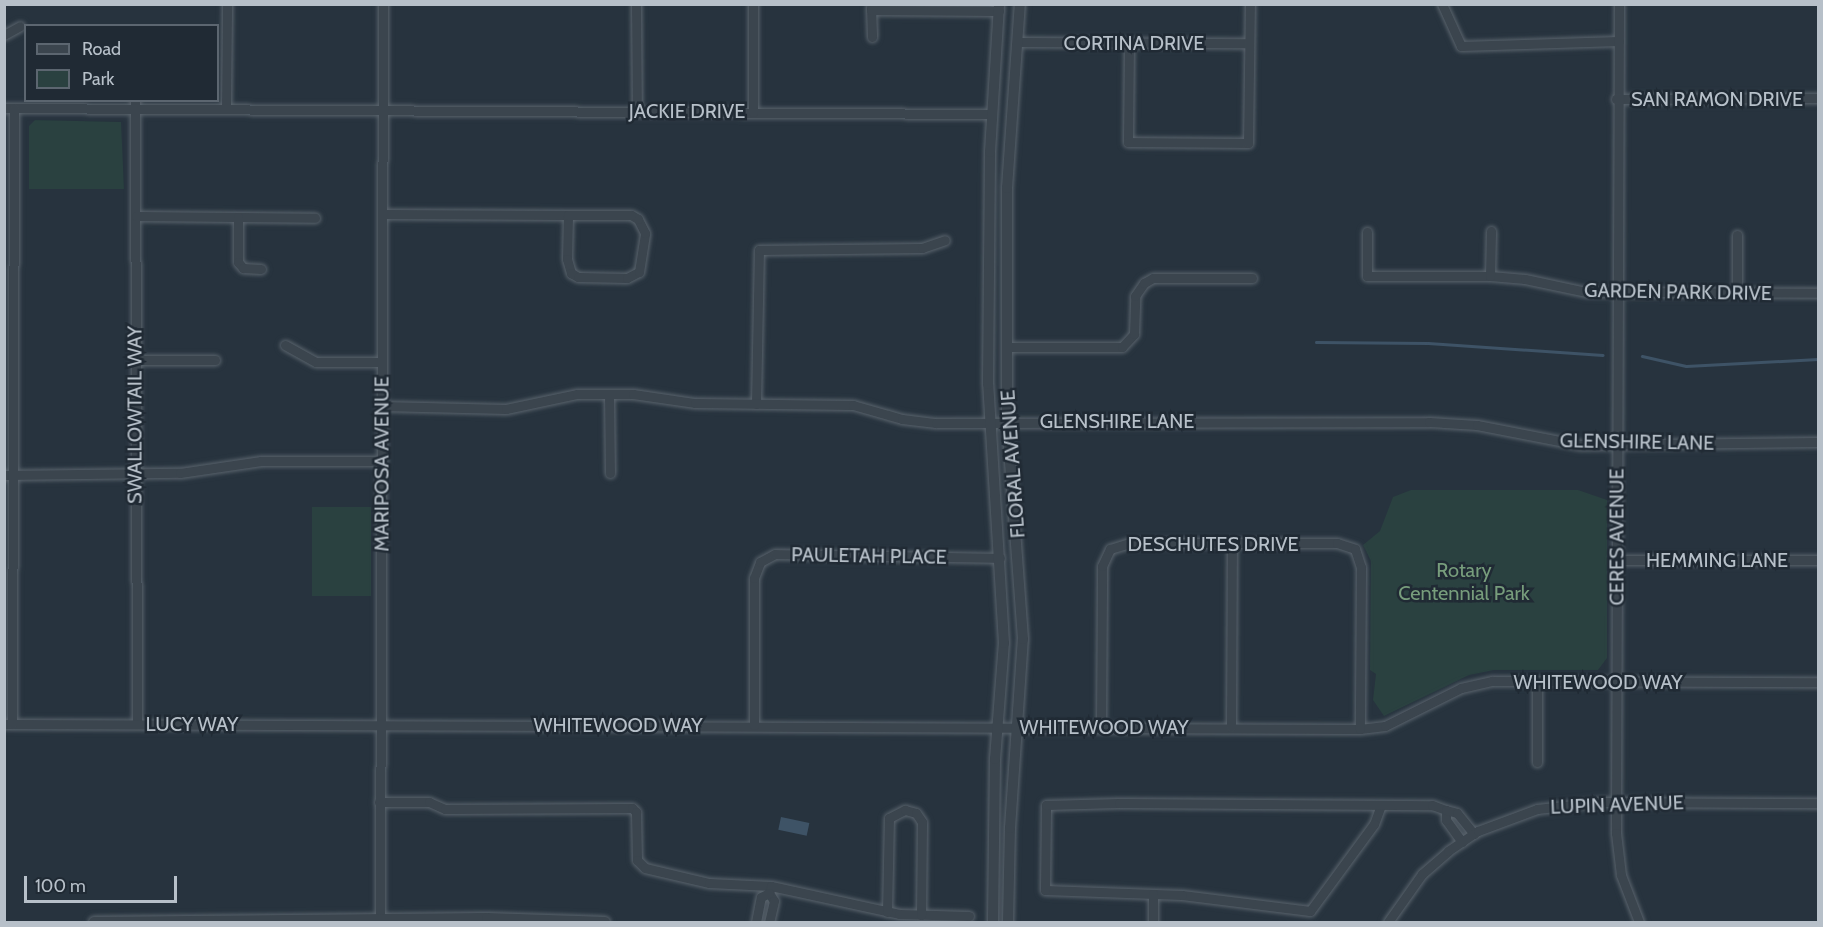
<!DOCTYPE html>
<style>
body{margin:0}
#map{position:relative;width:1823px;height:927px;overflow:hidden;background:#27333e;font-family:Cabin,sans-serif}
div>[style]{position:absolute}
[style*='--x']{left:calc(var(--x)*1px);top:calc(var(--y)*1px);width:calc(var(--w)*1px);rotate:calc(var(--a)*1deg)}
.green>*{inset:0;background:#2a4140;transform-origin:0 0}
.water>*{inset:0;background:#3e5366;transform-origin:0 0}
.stream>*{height:3px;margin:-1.5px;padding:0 1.5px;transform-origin:1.5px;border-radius:1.5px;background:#3e5366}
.roads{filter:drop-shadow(0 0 2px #59636c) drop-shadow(0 0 2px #59636c)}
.minor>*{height:9px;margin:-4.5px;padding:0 4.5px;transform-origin:4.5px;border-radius:4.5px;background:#3b454e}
.tertiary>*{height:10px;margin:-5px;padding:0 5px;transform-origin:5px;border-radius:5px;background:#3b454e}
span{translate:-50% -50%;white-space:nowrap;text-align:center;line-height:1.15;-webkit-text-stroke:5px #202a34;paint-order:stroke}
.street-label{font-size:20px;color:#b7c0c9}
.park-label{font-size:20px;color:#779d7c}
.frame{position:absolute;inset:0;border:6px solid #b7c0c9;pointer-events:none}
.legend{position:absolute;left:24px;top:24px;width:195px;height:78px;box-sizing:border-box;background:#202a34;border:2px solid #5c6670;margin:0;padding:8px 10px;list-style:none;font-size:18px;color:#b7c0c9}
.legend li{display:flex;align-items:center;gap:12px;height:30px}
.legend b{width:30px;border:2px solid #5c6670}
.scale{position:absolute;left:24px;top:876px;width:153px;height:27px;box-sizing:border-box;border:3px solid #b7c0c9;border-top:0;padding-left:8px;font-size:18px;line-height:21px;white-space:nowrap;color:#b7c0c9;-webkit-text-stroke:4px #202a34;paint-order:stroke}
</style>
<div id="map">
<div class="green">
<div style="clip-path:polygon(35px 120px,121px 122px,124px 189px,29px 189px,29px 126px)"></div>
<div style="clip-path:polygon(1411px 490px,1578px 490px,1607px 500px,1607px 658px,1598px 670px,1494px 670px,1469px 675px,1384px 716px,1373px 700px,1376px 674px,1370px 670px,1371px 561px,1363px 545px,1380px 531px,1393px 497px)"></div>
<div style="left:312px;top:507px;width:59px;height:89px"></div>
</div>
<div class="water">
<div style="left:781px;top:817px;width:29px;height:13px;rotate:12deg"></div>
</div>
<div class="stream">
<div style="--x:1316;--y:342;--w:112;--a:0.5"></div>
<div style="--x:1428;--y:343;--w:175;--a:3.9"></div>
<div style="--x:1642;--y:356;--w:45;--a:12.8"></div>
<div style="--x:1686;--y:366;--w:132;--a:-3"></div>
</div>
<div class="roads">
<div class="minor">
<div style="--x:636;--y:4;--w:107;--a:89.5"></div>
<div style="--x:1442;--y:4;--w:46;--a:65.7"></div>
<div style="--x:1461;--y:46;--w:158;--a:-1.8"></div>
<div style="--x:1619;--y:4;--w:829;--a:90.21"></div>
<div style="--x:1616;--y:833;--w:42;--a:83.2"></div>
<div style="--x:1621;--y:875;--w:50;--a:69"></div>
<div style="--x:871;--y:7;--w:30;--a:88"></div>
<div style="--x:871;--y:10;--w:128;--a:0.4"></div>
<div style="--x:4;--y:35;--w:18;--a:-29"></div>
<div style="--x:1020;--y:42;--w:229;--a:0.3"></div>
<div style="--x:1129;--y:44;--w:98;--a:90.6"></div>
<div style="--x:1128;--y:142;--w:120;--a:0.5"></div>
<div style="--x:1248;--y:143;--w:139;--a:-89.2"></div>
<div style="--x:1616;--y:99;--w:202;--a:-0.3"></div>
<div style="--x:135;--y:100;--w:624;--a:89.82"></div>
<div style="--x:226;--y:107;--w:103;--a:-89.4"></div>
<div style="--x:4;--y:108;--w:988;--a:0.35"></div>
<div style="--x:753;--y:112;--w:108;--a:-90"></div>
<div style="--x:382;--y:214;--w:186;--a:0.3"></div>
<div style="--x:568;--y:215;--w:44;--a:91.3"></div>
<div style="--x:567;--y:259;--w:15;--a:74"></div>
<div style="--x:571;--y:273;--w:8;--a:30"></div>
<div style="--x:578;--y:277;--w:49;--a:1.2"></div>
<div style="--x:627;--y:278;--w:13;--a:-27"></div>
<div style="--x:639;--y:272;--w:39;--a:-81"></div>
<div style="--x:645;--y:233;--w:16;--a:-117"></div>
<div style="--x:638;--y:219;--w:8;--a:-150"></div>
<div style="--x:631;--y:215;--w:63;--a:180"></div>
<div style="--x:136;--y:216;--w:179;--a:0.6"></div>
<div style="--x:238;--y:217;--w:45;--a:90"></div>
<div style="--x:238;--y:262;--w:8;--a:50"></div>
<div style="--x:243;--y:268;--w:18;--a:3"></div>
<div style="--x:1367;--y:232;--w:44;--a:90"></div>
<div style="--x:1367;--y:276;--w:123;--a:0"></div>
<div style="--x:1490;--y:276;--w:35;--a:5"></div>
<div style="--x:1525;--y:279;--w:62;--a:12"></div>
<div style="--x:1586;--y:292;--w:232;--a:0.2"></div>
<div style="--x:1490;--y:276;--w:45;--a:-88.7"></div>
<div style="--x:1737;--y:293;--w:58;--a:-90"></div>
<div style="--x:285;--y:345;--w:35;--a:29"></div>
<div style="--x:316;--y:362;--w:66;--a:0"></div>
<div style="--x:1008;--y:347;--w:114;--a:0"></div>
<div style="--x:1122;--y:347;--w:18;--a:-47"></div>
<div style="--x:1134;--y:334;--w:38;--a:-88"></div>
<div style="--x:1135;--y:296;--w:16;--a:-55"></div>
<div style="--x:1144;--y:283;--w:10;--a:-29"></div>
<div style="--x:1153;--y:278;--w:99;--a:0"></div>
<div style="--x:135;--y:360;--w:80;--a:0"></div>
<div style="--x:609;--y:394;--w:79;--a:89.3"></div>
<div style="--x:756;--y:404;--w:154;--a:-88.9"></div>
<div style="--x:759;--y:250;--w:163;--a:-0.7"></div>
<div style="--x:922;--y:248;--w:24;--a:-19"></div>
<div style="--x:382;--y:406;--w:124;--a:1.4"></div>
<div style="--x:506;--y:409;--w:73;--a:-11.9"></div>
<div style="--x:577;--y:394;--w:56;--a:0"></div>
<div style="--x:633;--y:394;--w:63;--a:8.3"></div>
<div style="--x:695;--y:403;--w:158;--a:0.7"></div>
<div style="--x:853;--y:405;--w:51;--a:15.9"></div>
<div style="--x:902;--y:419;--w:34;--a:7"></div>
<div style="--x:936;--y:423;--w:493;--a:-0.1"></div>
<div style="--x:1429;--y:422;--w:48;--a:3.6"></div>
<div style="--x:1477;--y:425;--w:105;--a:11"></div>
<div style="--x:1580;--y:445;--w:238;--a:-0.7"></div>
<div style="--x:4;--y:475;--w:176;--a:-0.7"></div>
<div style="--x:180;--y:473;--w:82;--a:-8.4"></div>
<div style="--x:261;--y:461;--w:120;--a:0"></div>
<div style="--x:1616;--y:560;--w:202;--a:0"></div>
<div style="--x:4;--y:724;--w:1356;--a:0.21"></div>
<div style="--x:1360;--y:729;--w:25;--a:-7"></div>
<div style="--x:1385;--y:726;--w:85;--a:-26.6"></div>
<div style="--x:1461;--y:688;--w:32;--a:-13"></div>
<div style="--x:1492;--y:681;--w:326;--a:0.2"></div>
<div style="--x:12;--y:724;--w:616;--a:-89.81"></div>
<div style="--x:754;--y:725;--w:147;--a:-90"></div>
<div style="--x:754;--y:578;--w:17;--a:-69"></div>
<div style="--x:760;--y:562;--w:17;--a:-28"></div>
<div style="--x:775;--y:554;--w:225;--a:1"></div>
<div style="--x:1101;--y:727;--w:161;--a:-89.6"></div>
<div style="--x:1102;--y:566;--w:19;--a:-65"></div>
<div style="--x:1110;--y:549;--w:21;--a:-17"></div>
<div style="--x:1130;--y:543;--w:207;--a:0"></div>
<div style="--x:1337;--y:543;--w:19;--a:18"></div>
<div style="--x:1355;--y:549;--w:19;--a:72"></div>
<div style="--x:1361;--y:567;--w:162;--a:90.4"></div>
<div style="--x:1231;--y:727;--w:183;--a:-89.7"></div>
<div style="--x:1537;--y:762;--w:80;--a:-90"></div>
<div style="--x:379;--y:802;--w:50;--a:0"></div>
<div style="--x:429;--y:802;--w:17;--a:24"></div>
<div style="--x:445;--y:809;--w:187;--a:-0.3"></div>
<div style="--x:632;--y:808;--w:6;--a:45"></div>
<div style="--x:636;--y:812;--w:48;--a:88.8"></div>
<div style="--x:637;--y:860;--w:11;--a:45"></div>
<div style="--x:645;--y:868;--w:66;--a:13.2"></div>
<div style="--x:709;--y:883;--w:62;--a:2.8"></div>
<div style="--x:771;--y:886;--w:7;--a:106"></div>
<div style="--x:769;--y:893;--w:9;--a:58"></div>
<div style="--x:774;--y:901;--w:22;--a:103"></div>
<div style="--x:1381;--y:805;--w:20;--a:110"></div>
<div style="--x:1374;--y:824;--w:108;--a:126.3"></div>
<div style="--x:1310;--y:911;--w:129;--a:-172.9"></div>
<div style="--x:1182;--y:895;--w:137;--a:-177.9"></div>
<div style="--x:1045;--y:890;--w:85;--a:-89.3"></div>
<div style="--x:1046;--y:805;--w:73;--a:-1.6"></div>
<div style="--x:1119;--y:803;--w:313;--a:0.4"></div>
<div style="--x:1432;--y:805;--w:15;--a:20"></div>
<div style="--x:1462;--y:842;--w:27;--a:-126"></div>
<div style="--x:1446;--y:820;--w:10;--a:-90"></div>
<div style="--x:1446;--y:810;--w:11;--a:15"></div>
<div style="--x:1457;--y:813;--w:27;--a:51"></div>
<div style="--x:771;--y:886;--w:131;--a:12.3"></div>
<div style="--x:899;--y:914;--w:70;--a:1.6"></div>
<div style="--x:887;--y:912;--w:94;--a:-88.8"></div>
<div style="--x:889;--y:818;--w:18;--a:-27"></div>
<div style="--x:905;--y:810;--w:11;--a:15"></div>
<div style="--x:916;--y:813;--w:11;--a:56"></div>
<div style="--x:922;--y:822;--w:93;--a:90.6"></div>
<div style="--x:380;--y:922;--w:918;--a:-89.81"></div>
<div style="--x:756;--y:922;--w:25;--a:-79"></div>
<div style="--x:761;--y:897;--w:9;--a:-27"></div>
<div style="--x:1153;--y:922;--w:28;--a:-90"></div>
<div style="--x:1388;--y:922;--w:59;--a:-54.7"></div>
<div style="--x:1422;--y:874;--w:35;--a:-41"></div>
<div style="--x:1448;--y:851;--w:36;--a:-34"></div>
<div style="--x:1478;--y:831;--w:63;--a:-20.4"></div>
<div style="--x:1537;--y:809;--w:63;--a:-6.3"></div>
<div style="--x:1600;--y:802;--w:218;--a:0.3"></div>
</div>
<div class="tertiary">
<div style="--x:94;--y:922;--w:393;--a:-0.6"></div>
<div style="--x:487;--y:918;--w:118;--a:1.9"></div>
<div style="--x:993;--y:922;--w:163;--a:-89.3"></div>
<div style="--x:995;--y:759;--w:116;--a:-85.6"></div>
<div style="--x:1004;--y:643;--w:259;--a:-93.5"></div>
<div style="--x:988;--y:384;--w:232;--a:-89.5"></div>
<div style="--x:990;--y:152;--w:148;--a:-86.5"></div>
<div style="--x:1008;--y:922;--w:94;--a:-88.8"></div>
<div style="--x:1010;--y:828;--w:189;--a:-86.1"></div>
<div style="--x:1023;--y:639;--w:219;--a:-94.2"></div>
<div style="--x:1007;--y:421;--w:233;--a:-90"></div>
<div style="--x:1007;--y:188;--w:184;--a:-86"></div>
</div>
</div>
<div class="street-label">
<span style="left:1134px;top:43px">CORTINA DRIVE</span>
<span style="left:1717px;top:99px">SAN RAMON DRIVE</span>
<span style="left:687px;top:111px">JACKIE DRIVE</span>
<span style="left:1678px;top:292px;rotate:1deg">GARDEN PARK DRIVE</span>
<span style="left:135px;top:415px;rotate:-90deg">SWALLOWTAIL WAY</span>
<span style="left:1117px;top:421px">GLENSHIRE LANE</span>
<span style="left:1637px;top:442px;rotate:1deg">GLENSHIRE LANE</span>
<span style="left:382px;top:464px;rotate:-90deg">MARIPOSA AVENUE</span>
<span style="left:1013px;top:464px;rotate:-94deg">FLORAL AVENUE</span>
<span style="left:1617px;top:537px;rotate:-90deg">CERES AVENUE</span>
<span style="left:1213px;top:544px">DESCHUTES DRIVE</span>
<span style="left:869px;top:556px;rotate:1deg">PAULETAH PLACE</span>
<span style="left:1717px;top:560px">HEMMING LANE</span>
<span style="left:1598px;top:682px">WHITEWOOD WAY</span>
<span style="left:192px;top:724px">LUCY WAY</span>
<span style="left:618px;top:725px">WHITEWOOD WAY</span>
<span style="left:1104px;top:727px">WHITEWOOD WAY</span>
<span style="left:1617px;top:805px;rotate:-2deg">LUPIN AVENUE</span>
</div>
<div class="park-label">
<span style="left:1464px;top:582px">Rotary<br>Centennial Park</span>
</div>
<div class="frame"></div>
<ul class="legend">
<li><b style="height:8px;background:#3b454e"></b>Road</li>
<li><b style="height:16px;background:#2a4140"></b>Park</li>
</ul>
<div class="scale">100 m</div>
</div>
